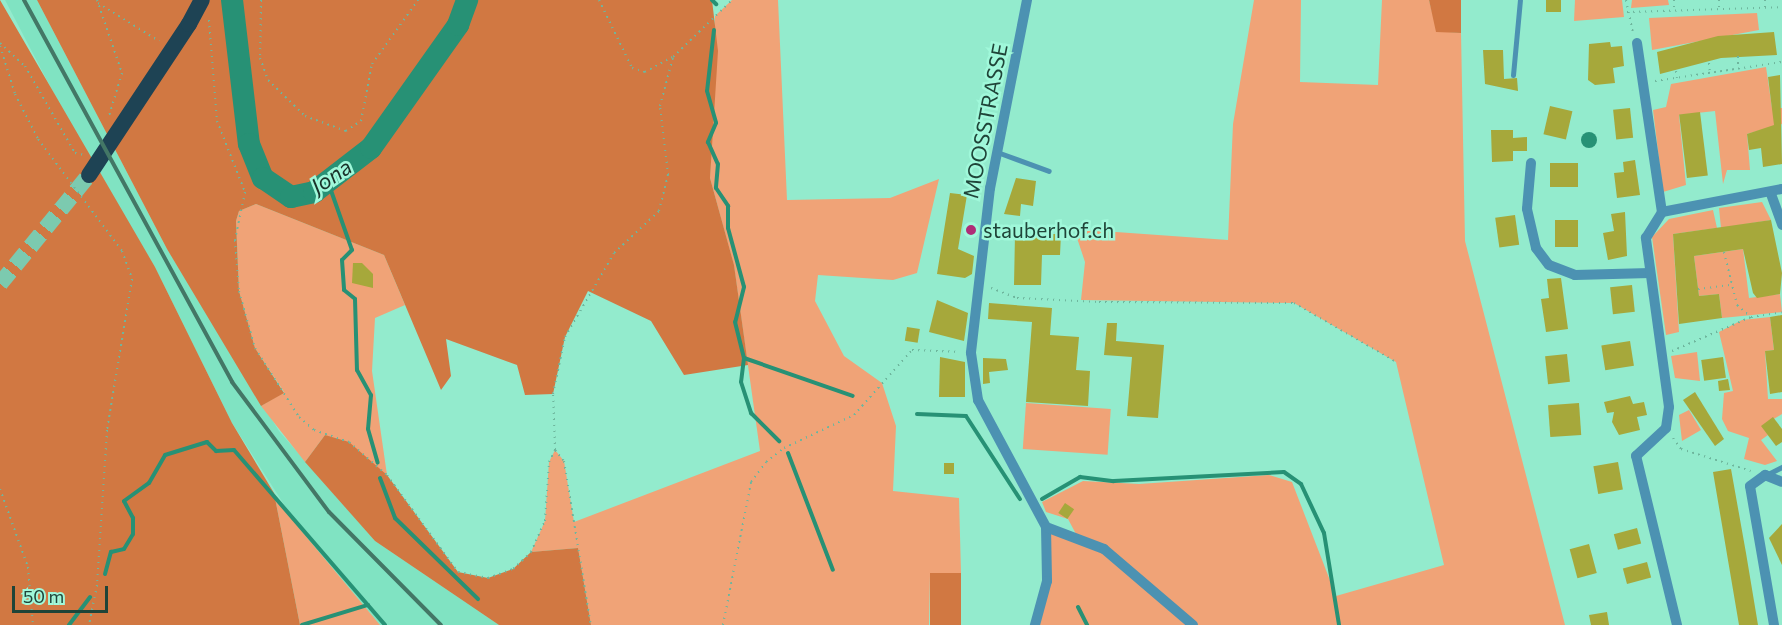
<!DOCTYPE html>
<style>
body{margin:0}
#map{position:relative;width:1782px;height:625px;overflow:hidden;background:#93ebcd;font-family:Commissioner,sans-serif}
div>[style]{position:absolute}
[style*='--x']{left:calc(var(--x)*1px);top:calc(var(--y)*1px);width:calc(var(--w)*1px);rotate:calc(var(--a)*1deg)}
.built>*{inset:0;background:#80e3c2}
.green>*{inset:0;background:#f0a377;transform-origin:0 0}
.forest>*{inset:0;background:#d17842;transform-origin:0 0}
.water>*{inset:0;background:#279175}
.round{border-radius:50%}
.stream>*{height:4px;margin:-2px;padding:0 2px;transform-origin:2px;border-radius:2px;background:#279175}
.river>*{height:22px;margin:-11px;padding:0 11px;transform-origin:11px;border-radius:11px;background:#279175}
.building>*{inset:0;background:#a6a83b;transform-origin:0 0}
.trunk-tunnel>*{height:16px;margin-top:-8px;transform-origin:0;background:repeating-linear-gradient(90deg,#7ccaaf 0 16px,transparent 0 24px)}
.path>*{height:2px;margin-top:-1px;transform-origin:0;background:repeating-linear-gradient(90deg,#6eb69d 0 1.5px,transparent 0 6px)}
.service>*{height:5px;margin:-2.5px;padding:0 2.5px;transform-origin:2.5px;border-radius:2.5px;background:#4c92b2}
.minor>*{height:10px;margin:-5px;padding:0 5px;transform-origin:5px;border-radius:5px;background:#4c92b2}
.trunk>*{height:16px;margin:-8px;padding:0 8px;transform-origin:8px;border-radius:8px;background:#1e4354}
.rail>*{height:4px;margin:-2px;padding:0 2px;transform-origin:2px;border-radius:2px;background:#437766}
.trunk-bridge>*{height:16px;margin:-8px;padding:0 8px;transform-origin:8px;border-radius:8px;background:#1e4354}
.dots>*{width:16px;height:16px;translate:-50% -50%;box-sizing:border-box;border:3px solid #a0f8da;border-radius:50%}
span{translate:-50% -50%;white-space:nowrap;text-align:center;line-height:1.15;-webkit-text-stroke:5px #a0f8da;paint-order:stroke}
.street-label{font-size:21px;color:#1f4438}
.poi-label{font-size:21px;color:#1f4438}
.left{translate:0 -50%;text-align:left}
.water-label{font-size:22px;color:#1a3129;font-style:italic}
.scale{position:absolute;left:12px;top:586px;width:96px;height:27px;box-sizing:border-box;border:3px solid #1f4438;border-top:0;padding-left:8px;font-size:18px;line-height:21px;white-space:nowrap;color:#1f4438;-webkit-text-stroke:4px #a0f8da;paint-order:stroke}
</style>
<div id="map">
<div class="built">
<div style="clip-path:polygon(5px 0,37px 0,167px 249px,279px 431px,375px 541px,499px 625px,380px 625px,299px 528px,232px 423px,155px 267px,75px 134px)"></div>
</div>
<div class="green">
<div style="clip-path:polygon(732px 0,778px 0,787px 200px,890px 198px,939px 179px,917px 273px,893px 280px,818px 275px,815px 301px,844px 356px,882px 383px,896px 426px,893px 491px,959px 498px,961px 573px,930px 576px,929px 625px,591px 625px,578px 548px,531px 552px,545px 521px,549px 462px,555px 450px,564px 461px,574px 522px,760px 451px,734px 266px,710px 178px,715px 16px)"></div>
<div style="clip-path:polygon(1254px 0,1301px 0,1300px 82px,1378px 85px,1382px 0,1429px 0,1437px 31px,1461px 33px,1465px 241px,1565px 625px,1035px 625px,1047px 581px,1046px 527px,1076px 534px,1068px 519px,1046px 512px,1042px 502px,1083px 481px,1139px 484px,1269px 475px,1292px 482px,1336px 596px,1444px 565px,1396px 362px,1294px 303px,1081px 300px,1085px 262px,1074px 229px,1228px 240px,1233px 124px)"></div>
<div style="clip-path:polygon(1575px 0,1622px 0,1624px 17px,1574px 21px)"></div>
<div style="clip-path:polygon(1632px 0,1668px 0,1669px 5px,1631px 8px)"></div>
<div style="clip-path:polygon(1757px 13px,1759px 30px,1652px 50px,1649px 18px)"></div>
<div style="clip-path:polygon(1766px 67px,1772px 108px,1782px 108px,1782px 124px,1747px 134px,1750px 170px,1727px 170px,1723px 184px,1715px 111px,1679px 115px,1686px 185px,1663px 192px,1653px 110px,1666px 107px,1671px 84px)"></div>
<div style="clip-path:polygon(1762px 202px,1771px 220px,1721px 228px,1719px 208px)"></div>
<div style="clip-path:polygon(256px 204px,384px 255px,405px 305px,375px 318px,372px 371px,387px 475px,325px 435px,305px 462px,261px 406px,284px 392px,255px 348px,239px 291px,236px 221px,239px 211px)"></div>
<div style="clip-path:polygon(1713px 210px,1717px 228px,1673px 234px,1679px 332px,1666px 335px,1652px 237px,1669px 219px)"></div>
<div style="clip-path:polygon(1743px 249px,1749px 298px,1780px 294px,1782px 312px,1722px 318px,1719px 294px,1699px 296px,1694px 256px)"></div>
<div style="clip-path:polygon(1770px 317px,1774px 350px,1765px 351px,1768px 399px,1782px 399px,1782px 414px,1762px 426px,1768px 435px,1761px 440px,1777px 461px,1765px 465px,1744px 459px,1749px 438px,1728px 431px,1722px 419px,1724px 393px,1733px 391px,1719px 332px,1742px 320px)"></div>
<div style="clip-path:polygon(1697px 352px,1700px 381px,1675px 378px,1671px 356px)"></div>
<div style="left:1026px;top:403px;width:85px;height:46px;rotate:4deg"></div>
<div style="clip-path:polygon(1689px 410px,1701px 430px,1682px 441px,1679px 415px)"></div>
<div style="clip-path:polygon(274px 493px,299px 528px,380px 625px,300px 625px)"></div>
</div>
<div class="forest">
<div style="clip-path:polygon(0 0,155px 267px,232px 423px,274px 493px,300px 625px,0 625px)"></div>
<div style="clip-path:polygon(37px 0,712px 0,718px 51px,710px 178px,734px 265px,748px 365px,684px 375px,651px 321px,588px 291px,565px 337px,553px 394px,525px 395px,517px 365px,446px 339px,451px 376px,441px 390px,384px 255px,256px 204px,239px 211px,236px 221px,239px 291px,255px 348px,284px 393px,261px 406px,167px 249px)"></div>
<div style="clip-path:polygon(1429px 0,1461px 0,1461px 33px,1436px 32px)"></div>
<div style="clip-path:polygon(325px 435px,349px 442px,387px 475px,458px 572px,488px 578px,513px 569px,531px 552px,578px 548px,591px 625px,499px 625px,375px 541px,305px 462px)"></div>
<div style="left:961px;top:573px;width:52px;height:31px;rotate:90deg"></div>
</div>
<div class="water">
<div class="round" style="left:1581px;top:132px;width:16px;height:16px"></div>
</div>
<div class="stream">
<div style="--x:712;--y:0;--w:6;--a:45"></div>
<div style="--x:714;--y:30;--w:61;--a:96.5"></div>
<div style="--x:707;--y:91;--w:33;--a:74"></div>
<div style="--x:716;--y:123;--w:21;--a:113"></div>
<div style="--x:708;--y:142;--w:24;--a:66"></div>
<div style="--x:718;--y:164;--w:24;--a:95"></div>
<div style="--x:716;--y:188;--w:22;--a:56"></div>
<div style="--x:728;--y:206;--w:22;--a:90"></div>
<div style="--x:728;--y:228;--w:61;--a:74.8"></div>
<div style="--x:744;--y:287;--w:36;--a:104"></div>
<div style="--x:735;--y:322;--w:37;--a:76"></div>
<div style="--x:744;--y:358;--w:115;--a:19.2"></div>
<div style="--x:328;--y:182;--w:72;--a:70.6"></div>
<div style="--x:352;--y:250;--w:14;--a:135"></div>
<div style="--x:342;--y:260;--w:30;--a:86"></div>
<div style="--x:344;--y:290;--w:14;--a:39"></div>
<div style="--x:355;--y:299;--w:71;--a:88.4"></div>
<div style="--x:357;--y:370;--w:29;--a:61"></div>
<div style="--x:371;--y:395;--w:34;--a:95"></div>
<div style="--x:368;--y:429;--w:35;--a:74"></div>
<div style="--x:744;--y:358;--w:24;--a:97"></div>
<div style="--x:741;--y:382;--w:33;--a:72"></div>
<div style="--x:751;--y:413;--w:40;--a:45"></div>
<div style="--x:917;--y:414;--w:49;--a:2.3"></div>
<div style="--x:966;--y:416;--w:99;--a:57"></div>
<div style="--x:788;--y:453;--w:125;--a:69"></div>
<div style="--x:380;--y:478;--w:43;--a:69.4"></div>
<div style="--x:395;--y:518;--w:116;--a:44.3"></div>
<div style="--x:1042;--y:499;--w:44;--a:-30.1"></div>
<div style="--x:1080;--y:477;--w:34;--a:7"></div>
<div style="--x:1114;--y:481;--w:170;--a:-3"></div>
<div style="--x:1284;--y:472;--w:21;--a:35"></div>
<div style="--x:1301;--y:484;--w:54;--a:64.9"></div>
<div style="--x:1324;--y:533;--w:93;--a:80.7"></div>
<div style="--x:105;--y:574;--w:23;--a:-75"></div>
<div style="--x:111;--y:552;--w:13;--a:-13"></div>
<div style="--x:124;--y:549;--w:17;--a:-59"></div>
<div style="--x:133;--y:534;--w:16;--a:-90"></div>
<div style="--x:133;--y:518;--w:19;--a:-118"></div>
<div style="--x:124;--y:501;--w:31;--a:-36"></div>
<div style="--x:149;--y:483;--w:32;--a:-60"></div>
<div style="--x:165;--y:455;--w:44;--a:-17.2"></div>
<div style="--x:207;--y:442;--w:13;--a:45"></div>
<div style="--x:216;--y:451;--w:18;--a:-3"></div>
<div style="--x:234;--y:450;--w:231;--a:49.2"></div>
<div style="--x:1078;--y:607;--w:20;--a:63"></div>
<div style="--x:69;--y:625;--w:35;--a:-53"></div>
<div style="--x:302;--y:625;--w:69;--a:-16.9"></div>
</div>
<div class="river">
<div style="--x:232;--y:0;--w:145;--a:83.3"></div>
<div style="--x:249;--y:144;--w:37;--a:68"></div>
<div style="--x:263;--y:178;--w:34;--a:34"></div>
<div style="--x:291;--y:197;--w:24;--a:-12"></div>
<div style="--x:314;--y:192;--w:72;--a:-37.7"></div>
<div style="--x:371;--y:148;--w:151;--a:-54.7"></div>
<div style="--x:458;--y:25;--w:27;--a:-70"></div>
</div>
<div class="building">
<div style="left:1546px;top:0;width:15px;height:12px"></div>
<div style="clip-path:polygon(1774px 32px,1777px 55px,1721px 58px,1660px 74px,1657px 52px,1718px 36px)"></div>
<div style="clip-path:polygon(1610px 42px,1611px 47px,1622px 46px,1624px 66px,1613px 68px,1615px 83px,1595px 85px,1588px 80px,1589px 44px)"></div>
<div style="clip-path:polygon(1483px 50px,1503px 50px,1504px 79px,1517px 78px,1518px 91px,1485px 84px)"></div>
<div style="clip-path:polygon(1780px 75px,1782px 164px,1763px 167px,1761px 148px,1749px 150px,1747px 134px,1774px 125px,1768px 77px)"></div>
<div style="left:1550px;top:106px;width:23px;height:29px;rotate:13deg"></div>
<div style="left:1630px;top:108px;width:30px;height:17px;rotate:84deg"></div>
<div style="left:1700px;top:112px;width:64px;height:21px;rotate:83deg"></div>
<div style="clip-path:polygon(1491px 130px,1513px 130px,1513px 138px,1527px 137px,1527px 151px,1513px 151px,1513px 161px,1492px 162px)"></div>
<div style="clip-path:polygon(1635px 160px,1640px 195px,1617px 198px,1614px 173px,1624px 172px,1623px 162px)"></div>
<div style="left:1550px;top:163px;width:28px;height:24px"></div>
<div style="clip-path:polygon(1016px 178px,1036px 181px,1033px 206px,1021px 204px,1020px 216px,1004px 214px)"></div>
<div style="clip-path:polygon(950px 193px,967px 195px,958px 249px,974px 256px,972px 274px,965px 278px,937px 274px)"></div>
<div style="clip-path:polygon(1625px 212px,1627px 256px,1608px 260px,1603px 233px,1614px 231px,1611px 214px)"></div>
<div style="left:1515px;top:215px;width:30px;height:20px;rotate:82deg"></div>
<div style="left:1555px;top:220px;width:23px;height:27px"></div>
<div style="clip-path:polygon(1771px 220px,1782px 273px,1780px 294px,1757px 298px,1753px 293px,1743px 249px,1694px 256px,1699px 296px,1719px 294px,1722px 318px,1679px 324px,1673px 234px)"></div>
<div style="clip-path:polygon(1015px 234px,1061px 234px,1060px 255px,1042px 255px,1041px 285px,1014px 285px)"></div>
<div style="clip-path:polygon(353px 263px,362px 263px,373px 274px,373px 288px,352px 283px)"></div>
<div style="clip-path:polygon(1561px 278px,1568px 329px,1546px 332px,1541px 299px,1549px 298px,1547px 279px)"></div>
<div style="left:1632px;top:285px;width:27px;height:22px;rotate:84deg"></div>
<div style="clip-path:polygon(937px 300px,968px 313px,964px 341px,929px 332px)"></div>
<div style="clip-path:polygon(989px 303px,1052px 308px,1050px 335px,1079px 337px,1076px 370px,1090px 371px,1088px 406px,1026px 402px,1032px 322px,988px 319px)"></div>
<div style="clip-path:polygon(1782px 315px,1782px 392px,1770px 394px,1765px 351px,1774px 350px,1770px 317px)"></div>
<div style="clip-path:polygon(1107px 323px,1117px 323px,1116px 341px,1164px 345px,1158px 418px,1127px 416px,1132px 357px,1104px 355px)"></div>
<div style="left:907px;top:327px;width:13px;height:14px;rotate:9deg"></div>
<div style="left:1630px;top:341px;width:25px;height:29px;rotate:81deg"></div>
<div style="left:1567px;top:354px;width:28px;height:22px;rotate:84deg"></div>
<div style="clip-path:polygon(940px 357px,965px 362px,965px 397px,939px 397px)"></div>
<div style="left:1723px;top:357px;width:21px;height:22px;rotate:82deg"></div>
<div style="clip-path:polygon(983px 358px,1006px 359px,1008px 370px,989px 372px,990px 383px,983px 384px)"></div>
<div style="clip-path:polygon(1728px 379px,1730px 390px,1719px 391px,1718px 381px)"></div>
<div style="clip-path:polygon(1695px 392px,1724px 439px,1715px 446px,1683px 400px)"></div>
<div style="clip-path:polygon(1630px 396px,1633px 404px,1644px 402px,1647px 415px,1637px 417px,1640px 430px,1619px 435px,1612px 422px,1614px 412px,1607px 413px,1604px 402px)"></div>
<div style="left:1579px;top:403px;width:32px;height:31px;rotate:86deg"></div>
<div style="clip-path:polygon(1773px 417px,1782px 429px,1782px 442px,1776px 446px,1761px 426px)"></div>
<div style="left:1618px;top:462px;width:28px;height:25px;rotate:80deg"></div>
<div style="left:944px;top:463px;width:10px;height:11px"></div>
<div style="clip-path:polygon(1731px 469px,1746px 553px,1758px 625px,1739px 625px,1730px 572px,1713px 472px)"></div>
<div style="left:1065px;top:503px;width:11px;height:12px;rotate:34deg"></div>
<div style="clip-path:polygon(1782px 524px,1782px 565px,1769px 538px)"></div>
<div style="left:1637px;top:528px;width:16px;height:24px;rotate:75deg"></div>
<div style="left:1589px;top:544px;width:30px;height:20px;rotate:75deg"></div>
<div style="left:1647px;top:562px;width:16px;height:25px;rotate:75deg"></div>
<div style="clip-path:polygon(1607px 612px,1609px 625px,1591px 625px,1589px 615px)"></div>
</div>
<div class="trunk-tunnel">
<div style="--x:0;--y:284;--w:141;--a:-50.8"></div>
</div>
<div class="path">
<div style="--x:97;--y:0;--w:77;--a:71.1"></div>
<div style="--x:122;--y:73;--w:45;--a:106.8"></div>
<div style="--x:261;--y:0;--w:58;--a:91"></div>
<div style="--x:260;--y:58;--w:23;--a:70"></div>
<div style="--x:268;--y:80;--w:52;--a:44.2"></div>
<div style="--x:305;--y:116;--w:44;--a:20.1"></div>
<div style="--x:346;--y:131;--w:18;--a:-34"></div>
<div style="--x:361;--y:121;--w:58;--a:-79.1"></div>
<div style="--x:372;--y:64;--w:79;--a:-54.3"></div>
<div style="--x:599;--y:0;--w:76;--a:64.1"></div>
<div style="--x:632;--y:68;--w:14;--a:17"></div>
<div style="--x:645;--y:72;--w:31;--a:-29"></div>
<div style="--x:1626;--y:0;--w:33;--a:78"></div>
<div style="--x:1674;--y:0;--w:11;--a:90"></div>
<div style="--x:1719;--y:0;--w:9;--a:90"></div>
<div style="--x:1765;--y:0;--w:8;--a:90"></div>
<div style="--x:98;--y:3;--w:72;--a:31.9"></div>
<div style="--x:1627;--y:12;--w:155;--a:-1.8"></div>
<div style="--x:209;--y:20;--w:101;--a:85.5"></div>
<div style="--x:217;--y:121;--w:76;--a:68.5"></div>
<div style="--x:245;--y:192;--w:49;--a:101.8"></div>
<div style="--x:235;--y:240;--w:51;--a:85.5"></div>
<div style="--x:239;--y:291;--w:59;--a:74.3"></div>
<div style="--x:255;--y:348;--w:82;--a:57.5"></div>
<div style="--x:299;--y:417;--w:20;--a:41"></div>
<div style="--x:314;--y:430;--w:37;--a:19"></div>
<div style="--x:349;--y:442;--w:50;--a:41"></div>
<div style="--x:387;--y:475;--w:120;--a:53.8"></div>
<div style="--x:458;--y:572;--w:31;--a:11"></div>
<div style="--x:488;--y:578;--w:27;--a:-20"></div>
<div style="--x:513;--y:569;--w:25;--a:-43"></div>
<div style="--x:531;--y:552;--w:34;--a:-66"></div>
<div style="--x:545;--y:521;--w:59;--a:-86.1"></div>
<div style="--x:549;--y:462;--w:13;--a:-63"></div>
<div style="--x:555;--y:450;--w:56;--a:-92"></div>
<div style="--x:553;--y:394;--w:58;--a:-78.1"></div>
<div style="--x:565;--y:337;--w:97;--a:-59.7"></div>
<div style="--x:614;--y:253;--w:62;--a:-43"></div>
<div style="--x:659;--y:211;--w:37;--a:-76"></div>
<div style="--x:668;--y:175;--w:69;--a:-96.6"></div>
<div style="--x:660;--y:106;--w:51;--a:-75.1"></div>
<div style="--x:673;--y:57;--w:82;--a:-44"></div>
<div style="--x:0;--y:43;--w:34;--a:43"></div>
<div style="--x:25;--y:66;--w:100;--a:60.1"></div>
<div style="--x:75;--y:153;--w:9;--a:13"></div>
<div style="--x:0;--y:46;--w:50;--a:72.6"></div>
<div style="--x:15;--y:94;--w:51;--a:62.9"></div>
<div style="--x:38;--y:139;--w:140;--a:53.1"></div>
<div style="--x:122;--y:251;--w:30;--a:70"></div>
<div style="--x:132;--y:279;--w:153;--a:99.4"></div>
<div style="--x:107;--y:430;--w:155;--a:93.7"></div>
<div style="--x:97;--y:585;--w:41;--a:101.3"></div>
<div style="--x:1738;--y:56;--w:9;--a:90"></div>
<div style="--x:1709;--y:63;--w:10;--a:84"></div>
<div style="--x:1676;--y:71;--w:7;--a:82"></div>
<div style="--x:1655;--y:81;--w:128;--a:-8.5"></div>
<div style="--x:1724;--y:252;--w:55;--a:76.2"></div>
<div style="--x:1737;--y:305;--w:18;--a:41"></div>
<div style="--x:1751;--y:317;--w:31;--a:-9"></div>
<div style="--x:991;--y:288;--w:28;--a:21"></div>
<div style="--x:1017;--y:298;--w:82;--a:2.8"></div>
<div style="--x:1099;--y:302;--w:195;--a:0.3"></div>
<div style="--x:1294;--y:303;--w:118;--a:30"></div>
<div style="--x:1698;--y:289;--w:32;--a:-7"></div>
<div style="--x:1672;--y:351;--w:86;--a:-23.3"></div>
<div style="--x:1673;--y:438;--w:14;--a:54"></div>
<div style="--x:1681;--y:449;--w:73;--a:17.4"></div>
<div style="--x:555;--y:450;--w:14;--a:51"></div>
<div style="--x:564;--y:461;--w:166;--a:80.7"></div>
<div style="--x:0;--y:489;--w:83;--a:70.3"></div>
<div style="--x:28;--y:567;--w:58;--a:85.1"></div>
<div style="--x:723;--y:625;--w:146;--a:-78.9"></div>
<div style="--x:751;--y:482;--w:25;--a:-53"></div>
<div style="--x:766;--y:462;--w:23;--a:-38"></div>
<div style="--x:784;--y:448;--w:77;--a:-25.2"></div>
<div style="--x:854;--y:415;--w:87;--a:-48.3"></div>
<div style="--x:912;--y:350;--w:48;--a:2.4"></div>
</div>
<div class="service">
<div style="--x:1513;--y:75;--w:75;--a:-84.7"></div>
<div style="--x:997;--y:152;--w:55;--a:20.1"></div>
<div style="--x:1768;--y:474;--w:16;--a:-27"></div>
</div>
<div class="minor">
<div style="--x:1027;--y:0;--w:192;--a:101.1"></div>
<div style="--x:990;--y:188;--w:166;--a:96.6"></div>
<div style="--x:971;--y:353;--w:48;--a:81.5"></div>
<div style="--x:978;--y:400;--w:144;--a:61.8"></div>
<div style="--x:1046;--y:527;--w:54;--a:88.9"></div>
<div style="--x:1047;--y:581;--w:46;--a:105.3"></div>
<div style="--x:1637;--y:43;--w:171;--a:81.6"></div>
<div style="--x:1531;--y:163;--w:46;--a:95"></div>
<div style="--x:1527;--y:209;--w:40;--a:77"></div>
<div style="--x:1536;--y:248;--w:21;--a:53"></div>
<div style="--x:1549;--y:265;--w:28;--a:21"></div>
<div style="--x:1575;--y:275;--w:75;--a:-1.5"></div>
<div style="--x:1771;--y:194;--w:33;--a:70"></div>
<div style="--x:1046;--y:527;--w:62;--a:20.8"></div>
<div style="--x:1104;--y:549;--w:117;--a:40.5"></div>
<div style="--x:1677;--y:625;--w:174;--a:-103.6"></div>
<div style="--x:1636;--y:456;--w:41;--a:-43"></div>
<div style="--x:1666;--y:428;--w:21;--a:-82"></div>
<div style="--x:1669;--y:407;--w:171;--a:-97.8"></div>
<div style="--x:1646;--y:238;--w:31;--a:-58"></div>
<div style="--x:1662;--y:212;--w:122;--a:-10.9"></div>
<div style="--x:1774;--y:625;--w:141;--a:-99.8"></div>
<div style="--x:1750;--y:486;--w:19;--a:-36"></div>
<div style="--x:1765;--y:475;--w:18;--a:22"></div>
</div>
<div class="trunk">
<div style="--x:89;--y:175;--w:181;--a:-56.5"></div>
</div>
<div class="rail">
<div style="--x:24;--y:0;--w:435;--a:61.4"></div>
<div style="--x:232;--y:382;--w:162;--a:53.3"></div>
<div style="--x:329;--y:512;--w:159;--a:45.3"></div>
</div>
<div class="trunk-bridge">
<div style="--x:189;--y:24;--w:27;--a:-62"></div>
</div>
<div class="dots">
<div style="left:971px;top:230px;background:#af2d77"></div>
</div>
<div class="street-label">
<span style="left:985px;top:121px;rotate:-79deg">MOOSSTRASSE</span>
</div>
<div class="poi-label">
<span class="left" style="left:983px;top:230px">stauberhof.ch</span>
</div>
<div class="water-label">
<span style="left:331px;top:176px;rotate:-34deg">Jona</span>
</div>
<div class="scale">50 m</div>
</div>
